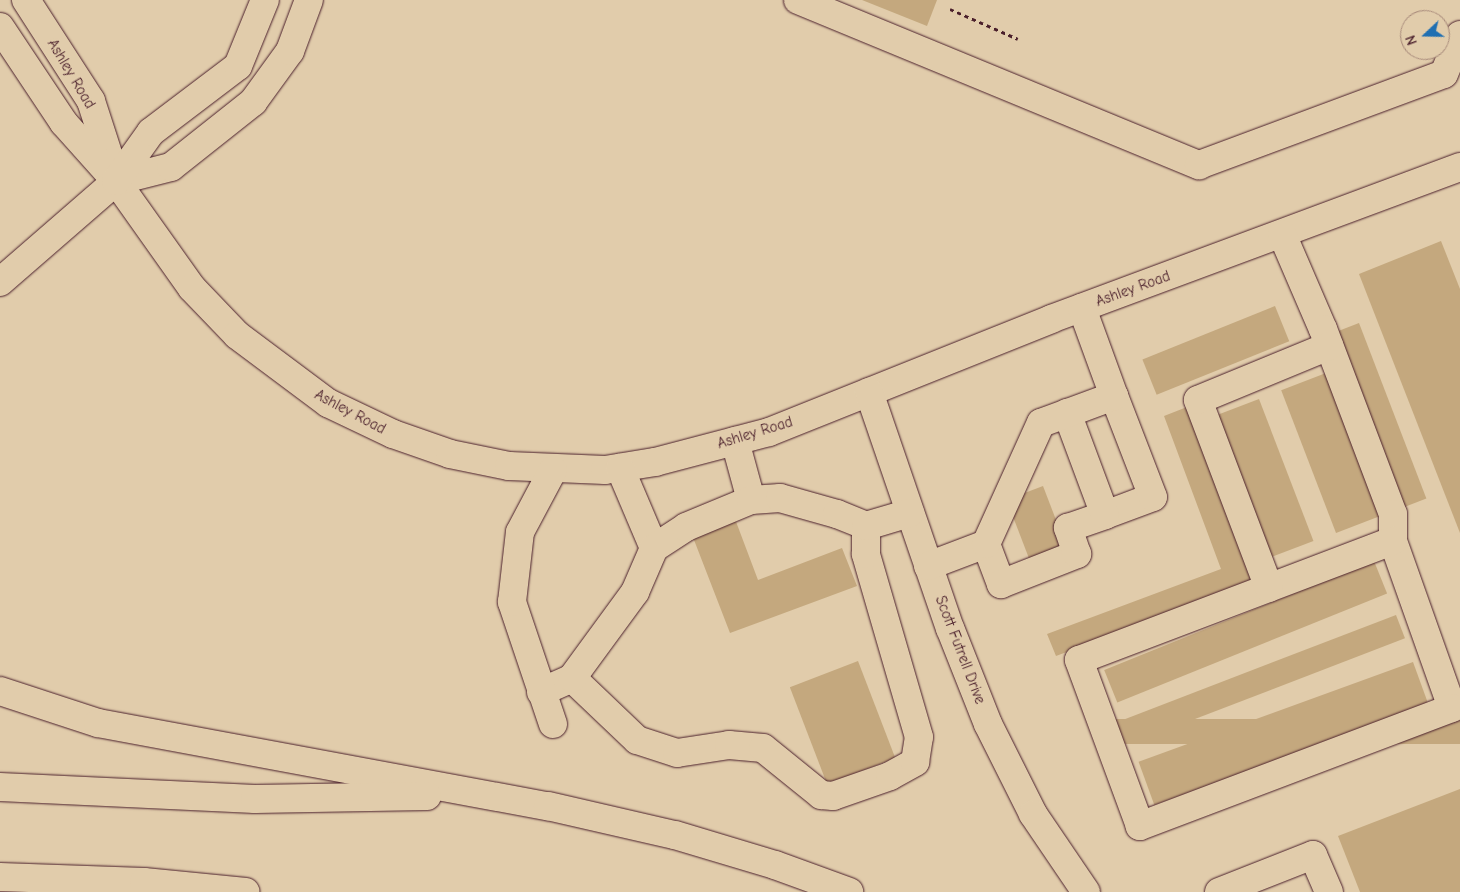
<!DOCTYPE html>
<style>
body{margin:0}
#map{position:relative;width:1460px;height:892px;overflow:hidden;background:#e1ccab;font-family:"Comic Neue",sans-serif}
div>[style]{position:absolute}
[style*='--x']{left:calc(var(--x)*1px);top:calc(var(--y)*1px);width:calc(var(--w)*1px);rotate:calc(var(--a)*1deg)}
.building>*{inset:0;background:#c4a87e;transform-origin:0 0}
.path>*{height:3px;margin-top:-1.5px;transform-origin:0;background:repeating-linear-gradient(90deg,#4a1f2b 0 4px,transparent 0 8px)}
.roads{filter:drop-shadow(0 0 1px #4a1f2b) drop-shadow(0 0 1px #4a1f2b)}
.minor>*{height:28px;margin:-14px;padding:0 14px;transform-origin:14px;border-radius:14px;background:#e1ccab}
.highway>*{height:28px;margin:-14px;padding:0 14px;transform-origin:14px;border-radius:14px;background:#e1ccab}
span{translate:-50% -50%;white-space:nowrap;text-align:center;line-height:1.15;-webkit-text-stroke:4px #e1ccab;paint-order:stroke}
.street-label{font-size:15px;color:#4a1f2b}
.north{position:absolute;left:1400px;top:10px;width:50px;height:50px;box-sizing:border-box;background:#e1ccab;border:1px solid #a58778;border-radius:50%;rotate:249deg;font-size:14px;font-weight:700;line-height:20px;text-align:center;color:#4a1f2b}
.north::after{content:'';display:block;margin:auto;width:18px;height:22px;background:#1f6fb2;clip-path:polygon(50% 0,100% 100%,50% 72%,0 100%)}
</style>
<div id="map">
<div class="building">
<div style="clip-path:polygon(862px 0,937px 0,927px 26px)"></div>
<div style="clip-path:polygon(1441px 241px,1460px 289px,1460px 533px,1359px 274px)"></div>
<div style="left:1275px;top:306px;width:38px;height:143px;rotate:68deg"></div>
<div style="left:1359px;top:323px;width:188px;height:27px;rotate:69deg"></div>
<div style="left:1326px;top:373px;width:153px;height:48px;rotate:69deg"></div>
<div style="left:1259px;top:399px;width:152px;height:47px;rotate:69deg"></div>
<div style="clip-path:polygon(1187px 407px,1253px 582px,1056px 656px,1047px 634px,1221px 569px,1164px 416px)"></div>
<div style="left:1043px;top:486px;width:72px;height:39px;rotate:69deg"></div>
<div style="clip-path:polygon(732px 511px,758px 580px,842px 548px,857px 586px,730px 633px,689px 527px)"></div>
<div style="left:1374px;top:561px;width:35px;height:291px;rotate:68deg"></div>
<div style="left:1396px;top:615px;width:25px;height:292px;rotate:69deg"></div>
<div style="left:858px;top:661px;width:104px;height:73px;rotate:69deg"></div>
<div style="left:1413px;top:662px;width:46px;height:292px;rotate:70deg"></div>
<div style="left:1460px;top:719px;width:25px;height:355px;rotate:90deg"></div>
<div style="clip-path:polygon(1460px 789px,1460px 892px,1360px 892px,1338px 836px)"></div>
</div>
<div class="path">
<div style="--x:950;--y:9;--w:74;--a:23.8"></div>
</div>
<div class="roads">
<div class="minor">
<div style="--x:26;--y:0;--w:120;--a:57.2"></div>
<div style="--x:91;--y:101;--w:75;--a:72.1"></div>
<div style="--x:798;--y:0;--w:434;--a:22.4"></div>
<div style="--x:1199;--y:165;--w:261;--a:-20.4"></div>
<div style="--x:1444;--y:74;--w:42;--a:-67.7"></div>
<div style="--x:0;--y:27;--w:115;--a:56.3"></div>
<div style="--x:64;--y:123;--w:78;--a:48.1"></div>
<div style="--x:116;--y:181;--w:131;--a:54.6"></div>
<div style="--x:192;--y:288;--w:65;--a:46.2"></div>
<div style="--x:237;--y:335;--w:114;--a:36.8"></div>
<div style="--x:328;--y:403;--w:72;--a:25.5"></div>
<div style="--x:393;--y:434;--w:60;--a:19.3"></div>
<div style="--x:450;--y:454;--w:60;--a:11.5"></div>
<div style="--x:509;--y:466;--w:96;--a:2.4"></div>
<div style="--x:605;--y:470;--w:51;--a:-9.1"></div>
<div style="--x:655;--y:462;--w:118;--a:-14.7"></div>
<div style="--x:769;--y:432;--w:304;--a:-21.8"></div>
<div style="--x:1051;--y:319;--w:436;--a:-20.4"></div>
<div style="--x:116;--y:181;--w:57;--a:-14.3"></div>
<div style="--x:171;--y:167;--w:105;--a:-38.4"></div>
<div style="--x:253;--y:102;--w:63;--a:-54"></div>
<div style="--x:290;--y:51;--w:54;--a:-69.6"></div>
<div style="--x:1282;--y:234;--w:103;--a:66.7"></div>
<div style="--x:1323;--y:329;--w:198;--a:69.3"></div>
<div style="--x:1393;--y:514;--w:27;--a:90"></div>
<div style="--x:1393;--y:541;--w:177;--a:70.5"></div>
<div style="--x:1452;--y:708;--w:334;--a:159.3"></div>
<div style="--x:1140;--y:826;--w:177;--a:-110.2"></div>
<div style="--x:1079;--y:660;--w:336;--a:-20.8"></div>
<div style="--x:0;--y:282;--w:154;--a:-41"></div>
<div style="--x:116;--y:181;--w:60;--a:-54.5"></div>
<div style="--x:151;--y:132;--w:109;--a:-37.2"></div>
<div style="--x:238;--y:66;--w:71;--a:-67.8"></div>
<div style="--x:869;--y:392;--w:250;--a:71.1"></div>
<div style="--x:950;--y:628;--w:103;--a:68.4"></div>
<div style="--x:988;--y:724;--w:101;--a:63.4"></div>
<div style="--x:1033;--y:814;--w:94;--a:55.8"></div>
<div style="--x:735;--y:441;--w:61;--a:74.8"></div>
<div style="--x:620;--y:468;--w:87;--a:67"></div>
<div style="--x:1105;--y:515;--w:51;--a:-20.6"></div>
<div style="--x:1153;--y:497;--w:108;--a:-111.1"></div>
<div style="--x:986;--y:544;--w:43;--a:69.4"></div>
<div style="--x:1001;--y:584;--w:82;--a:-21.5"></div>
<div style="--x:1077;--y:554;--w:28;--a:-109"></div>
<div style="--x:1068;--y:528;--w:39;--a:-19"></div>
<div style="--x:1105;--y:515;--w:109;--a:-110.4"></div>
<div style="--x:928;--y:566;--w:62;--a:-20.8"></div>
<div style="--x:986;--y:544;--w:133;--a:-65.6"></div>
<div style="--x:1041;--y:423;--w:78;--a:-20.3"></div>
<div style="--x:1114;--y:396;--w:94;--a:-110"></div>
<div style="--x:1269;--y:588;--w:201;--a:-110.7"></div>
<div style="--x:1198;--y:400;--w:142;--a:-22.4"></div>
<div style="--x:572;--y:678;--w:90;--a:43.6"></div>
<div style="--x:637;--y:740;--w:42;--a:18"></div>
<div style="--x:677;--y:753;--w:53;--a:-8.7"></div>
<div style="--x:729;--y:745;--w:34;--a:5"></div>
<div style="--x:763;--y:748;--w:75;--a:39"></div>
<div style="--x:821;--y:795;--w:12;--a:5"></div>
<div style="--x:833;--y:796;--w:60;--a:-19.3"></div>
<div style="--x:890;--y:776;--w:29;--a:-29"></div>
<div style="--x:915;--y:762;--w:25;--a:-81"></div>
<div style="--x:919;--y:737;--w:191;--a:-106.2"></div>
<div style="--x:866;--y:554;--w:28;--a:-90"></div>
<div style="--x:541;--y:692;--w:34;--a:-24"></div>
<div style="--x:572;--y:678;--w:107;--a:-53.8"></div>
<div style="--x:635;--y:592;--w:48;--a:-66.6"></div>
<div style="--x:654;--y:548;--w:38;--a:-33"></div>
<div style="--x:686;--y:527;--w:70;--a:-22.6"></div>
<div style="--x:751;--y:500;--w:29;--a:-4"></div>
<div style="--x:780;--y:498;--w:59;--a:15.7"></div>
<div style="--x:837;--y:514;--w:31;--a:22"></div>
<div style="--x:866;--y:526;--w:46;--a:-16.5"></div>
<div style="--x:553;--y:724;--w:129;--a:-108.6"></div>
<div style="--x:512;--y:602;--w:70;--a:-83.5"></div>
<div style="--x:520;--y:532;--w:70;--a:-62"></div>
<div style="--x:1219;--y:892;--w:101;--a:-21.5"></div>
<div style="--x:1313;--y:855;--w:40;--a:66.6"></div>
</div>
<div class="highway">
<div style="--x:0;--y:691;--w:103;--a:18.1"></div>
<div style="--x:98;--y:723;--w:458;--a:10.5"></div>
<div style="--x:548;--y:806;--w:130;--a:12.9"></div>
<div style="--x:675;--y:835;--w:104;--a:16.7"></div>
<div style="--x:775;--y:865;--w:79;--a:20"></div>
<div style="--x:0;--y:787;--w:255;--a:2.7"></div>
<div style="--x:255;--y:799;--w:172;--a:-1"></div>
<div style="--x:0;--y:877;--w:144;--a:2"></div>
<div style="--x:144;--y:882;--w:102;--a:5.6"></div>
</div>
</div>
<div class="street-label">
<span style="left:71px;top:74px;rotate:59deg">Ashley Road</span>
<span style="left:1133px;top:289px;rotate:-20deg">Ashley Road</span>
<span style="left:350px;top:412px;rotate:28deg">Ashley Road</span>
<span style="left:755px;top:433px;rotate:-17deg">Ashley Road</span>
<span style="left:960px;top:650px;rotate:69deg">Scott Futrell Drive</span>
</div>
<div class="north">N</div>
</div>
